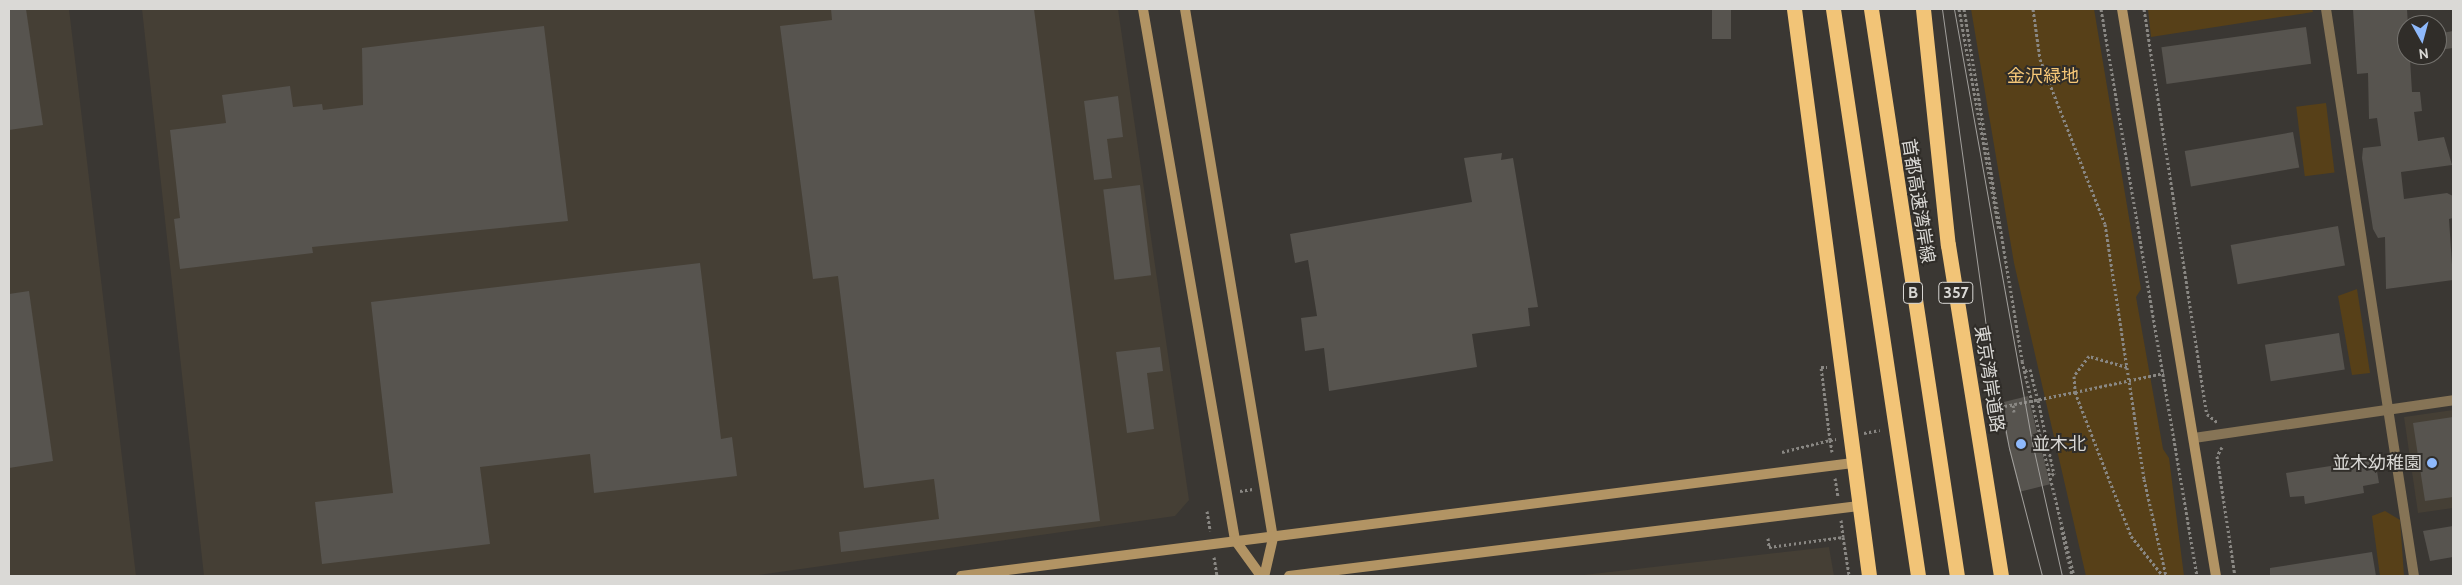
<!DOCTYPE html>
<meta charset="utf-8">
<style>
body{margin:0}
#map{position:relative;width:2462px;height:585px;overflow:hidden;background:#3a3733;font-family:Cabin,"Noto Sans JP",sans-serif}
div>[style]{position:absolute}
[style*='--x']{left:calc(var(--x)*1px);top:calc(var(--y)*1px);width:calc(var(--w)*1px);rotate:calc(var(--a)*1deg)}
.built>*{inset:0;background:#453f35}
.green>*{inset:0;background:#574018;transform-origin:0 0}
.building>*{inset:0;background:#57544f;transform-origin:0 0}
.path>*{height:3px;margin-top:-1.5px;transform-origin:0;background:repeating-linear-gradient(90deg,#898783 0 2.5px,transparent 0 5px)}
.street>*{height:10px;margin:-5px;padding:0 5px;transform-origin:5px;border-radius:5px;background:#867456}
.secondary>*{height:10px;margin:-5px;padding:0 5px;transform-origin:5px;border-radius:5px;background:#b29464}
.highway>*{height:15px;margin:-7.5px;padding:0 7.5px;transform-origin:7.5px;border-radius:7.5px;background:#f2c477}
.tram>*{height:1px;margin:-0.5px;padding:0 0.5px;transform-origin:0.5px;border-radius:0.5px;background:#a2a09d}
.dots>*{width:14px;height:14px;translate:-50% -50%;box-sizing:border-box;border:2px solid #302d29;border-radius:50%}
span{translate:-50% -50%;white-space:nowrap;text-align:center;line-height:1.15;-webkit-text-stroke:4px #302d29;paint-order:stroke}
.shield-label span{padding:1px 4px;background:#302d29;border:1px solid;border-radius:4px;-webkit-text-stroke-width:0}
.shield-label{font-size:16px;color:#dad9d6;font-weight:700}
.park-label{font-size:18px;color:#f6c777}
.street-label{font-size:18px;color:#dad9d6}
.poi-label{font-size:18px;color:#dad9d6}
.left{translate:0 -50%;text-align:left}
.right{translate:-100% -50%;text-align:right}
.frame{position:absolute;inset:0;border:10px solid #dad9d6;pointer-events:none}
.north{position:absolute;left:2397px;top:15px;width:50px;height:50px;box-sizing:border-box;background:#302d29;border:1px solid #74726e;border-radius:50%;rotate:173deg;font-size:14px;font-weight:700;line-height:20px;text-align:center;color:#dad9d6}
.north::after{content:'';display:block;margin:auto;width:18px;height:22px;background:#8eb9fc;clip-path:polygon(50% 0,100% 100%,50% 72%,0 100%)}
</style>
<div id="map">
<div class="built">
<div style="clip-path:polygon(9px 9px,69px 9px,136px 576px,9px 576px)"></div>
<div style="clip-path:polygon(142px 9px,1118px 9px,1189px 500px,1175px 516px,751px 576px,204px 576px)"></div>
<div style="clip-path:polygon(2453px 410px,2453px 508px,2418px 513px,2404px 417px)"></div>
<div style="clip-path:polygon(1829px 547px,1834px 576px,1575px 576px)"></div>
</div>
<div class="green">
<div style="clip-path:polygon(1971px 9px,2094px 9px,2141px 289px,2136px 297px,2163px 449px,2169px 458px,2184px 576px,2086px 576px,2014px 263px)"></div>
<div style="clip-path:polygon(2148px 9px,2312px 9px,2313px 12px,2151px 37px)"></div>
<div style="left:2326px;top:103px;width:70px;height:30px;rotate:83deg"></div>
<div style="clip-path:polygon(2357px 289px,2370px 373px,2352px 375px,2338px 296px)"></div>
<div style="clip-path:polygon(2385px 511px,2400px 520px,2404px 576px,2380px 576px,2372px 516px)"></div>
</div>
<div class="building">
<div style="clip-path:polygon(9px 9px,26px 9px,43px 125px,9px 130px)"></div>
<div style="clip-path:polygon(831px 9px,1034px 9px,1100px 521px,841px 552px,839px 532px,939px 519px,934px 479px,864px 488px,838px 276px,813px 279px,780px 26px,832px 20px)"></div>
<div style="left:1712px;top:9px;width:19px;height:30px"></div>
<div style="clip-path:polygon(2353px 9px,2407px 9px,2412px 92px,2420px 92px,2422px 111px,2414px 112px,2418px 141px,2444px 137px,2452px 165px,2401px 172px,2404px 199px,2447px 193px,2453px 196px,2453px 218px,2449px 219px,2453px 280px,2386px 289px,2385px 237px,2378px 238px,2373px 229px,2362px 158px,2363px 148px,2381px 146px,2377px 118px,2369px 119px,2368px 73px,2357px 74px)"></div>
<div style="clip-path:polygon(544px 26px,568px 221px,312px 247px,313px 253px,180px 269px,174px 219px,180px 218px,170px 130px,226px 123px,222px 95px,290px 86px,293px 107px,322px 104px,323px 110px,363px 105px,362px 48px)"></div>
<div style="left:2306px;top:27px;width:37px;height:146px;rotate:82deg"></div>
<div style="clip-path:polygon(2453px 31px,2453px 48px,2439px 50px,2437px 34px)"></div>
<div style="clip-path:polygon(1118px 96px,1123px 137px,1107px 139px,1112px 178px,1094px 180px,1084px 101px)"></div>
<div style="left:2293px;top:132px;width:36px;height:110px;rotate:80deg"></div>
<div style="clip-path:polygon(1502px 153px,1501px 160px,1513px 158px,1538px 307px,1528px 308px,1530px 326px,1472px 334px,1477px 367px,1329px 391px,1324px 348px,1305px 351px,1301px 318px,1317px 316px,1308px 260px,1295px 263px,1290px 234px,1472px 202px,1464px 158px)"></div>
<div style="left:1140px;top:185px;width:91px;height:37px;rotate:83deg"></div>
<div style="left:2338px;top:226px;width:40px;height:109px;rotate:80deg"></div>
<div style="clip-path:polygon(700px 263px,721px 439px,732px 437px,737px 476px,594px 493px,590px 454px,480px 467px,490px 544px,322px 564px,315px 502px,393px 493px,371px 302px)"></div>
<div style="clip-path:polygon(29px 291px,53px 461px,9px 468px,9px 294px)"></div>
<div style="left:2339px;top:333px;width:37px;height:75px;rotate:81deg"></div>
<div style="clip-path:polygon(1160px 347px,1163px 371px,1147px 373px,1154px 429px,1127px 433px,1116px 352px)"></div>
<div style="left:2028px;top:396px;width:91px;height:31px;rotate:76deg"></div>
<div style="clip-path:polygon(2453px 417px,2453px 497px,2425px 501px,2413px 423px)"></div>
<div style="clip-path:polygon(2375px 459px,2379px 483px,2363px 486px,2364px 493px,2305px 504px,2304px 496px,2290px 497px,2286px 473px)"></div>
<div style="clip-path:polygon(2453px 526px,2453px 557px,2430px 561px,2423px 531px)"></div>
<div style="clip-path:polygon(2372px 552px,2376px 576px,2270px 576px,2270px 568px)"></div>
</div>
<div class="path">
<div style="--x:1959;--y:9;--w:225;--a:79.7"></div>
<div style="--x:1964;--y:9;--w:357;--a:80.6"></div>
<div style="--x:2022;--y:361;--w:221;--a:76.4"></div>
<div style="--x:2033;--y:9;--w:50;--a:82"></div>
<div style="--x:2040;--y:59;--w:177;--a:68.5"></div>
<div style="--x:2105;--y:224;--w:258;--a:81.3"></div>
<div style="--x:2144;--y:479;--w:99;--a:77.2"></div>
<div style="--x:2101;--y:9;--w:575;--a:80.39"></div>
<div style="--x:2144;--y:9;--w:410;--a:81.2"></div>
<div style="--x:2207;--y:414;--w:13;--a:39"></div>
<div style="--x:2127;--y:367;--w:40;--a:-164"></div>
<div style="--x:2089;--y:356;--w:25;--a:127"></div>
<div style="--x:2074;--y:376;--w:16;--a:86"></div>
<div style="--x:2075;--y:392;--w:91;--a:-12.1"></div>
<div style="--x:2025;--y:371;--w:5;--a:-22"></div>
<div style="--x:2030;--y:369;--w:32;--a:76"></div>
<div style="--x:2038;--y:400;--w:76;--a:77.8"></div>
<div style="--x:2054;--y:474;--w:5;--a:169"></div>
<div style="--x:2013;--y:405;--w:7;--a:82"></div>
<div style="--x:1990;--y:409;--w:87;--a:-11.3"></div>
<div style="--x:2075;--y:392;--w:155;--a:68.7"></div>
<div style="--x:2131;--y:536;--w:51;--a:51.3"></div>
<div style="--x:1864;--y:433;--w:16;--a:-11"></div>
<div style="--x:2222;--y:447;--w:10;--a:119"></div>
<div style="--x:2217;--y:456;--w:121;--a:81.5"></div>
<div style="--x:1782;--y:452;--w:49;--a:-14"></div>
<div style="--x:1830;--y:440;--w:74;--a:-97"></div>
<div style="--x:1821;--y:367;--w:6;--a:0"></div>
<div style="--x:1832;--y:452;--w:12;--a:-99"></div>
<div style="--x:1830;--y:440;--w:6;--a:-9"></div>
<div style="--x:1835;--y:478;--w:19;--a:81"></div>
<div style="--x:1240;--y:491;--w:13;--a:-9"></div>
<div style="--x:1207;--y:511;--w:20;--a:81"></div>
<div style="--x:1841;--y:520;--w:17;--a:83"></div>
<div style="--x:2061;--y:527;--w:50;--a:77.3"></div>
<div style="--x:1768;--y:538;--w:9;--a:84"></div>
<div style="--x:1769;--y:547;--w:75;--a:-7.7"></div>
<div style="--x:1843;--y:537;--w:39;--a:81"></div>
<div style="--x:1214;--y:557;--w:19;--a:81"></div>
</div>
<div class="street">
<div style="--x:2326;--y:9;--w:574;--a:81.18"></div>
<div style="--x:2194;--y:438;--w:262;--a:-8.3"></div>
</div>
<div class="secondary">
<div style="--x:1143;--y:9;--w:539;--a:80.17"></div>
<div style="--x:1235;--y:540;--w:44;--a:54.2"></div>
<div style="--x:1185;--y:9;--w:536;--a:80.56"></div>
<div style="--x:1273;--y:538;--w:39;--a:103"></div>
<div style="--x:2122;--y:9;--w:575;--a:80.59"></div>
<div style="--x:961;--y:576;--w:899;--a:-7.22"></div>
<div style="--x:1289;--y:576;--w:574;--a:-7"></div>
</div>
<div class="highway">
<div style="--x:1794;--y:9;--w:572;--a:82.46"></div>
<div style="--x:1833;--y:9;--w:573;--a:81.47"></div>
<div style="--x:1871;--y:9;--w:573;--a:81.38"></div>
<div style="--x:1923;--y:9;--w:237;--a:84"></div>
<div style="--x:1948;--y:245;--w:335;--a:80.9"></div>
</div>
<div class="tram">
<div style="--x:1942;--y:9;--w:314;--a:82.1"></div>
<div style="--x:1985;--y:320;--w:130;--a:79.4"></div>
<div style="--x:2009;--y:448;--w:132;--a:75.5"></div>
<div style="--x:1954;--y:9;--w:440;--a:79.8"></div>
<div style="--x:2032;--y:442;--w:137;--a:77.4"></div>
</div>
<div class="dots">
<div style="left:2021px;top:444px;background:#8eb9fc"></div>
<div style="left:2432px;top:463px;background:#8eb9fc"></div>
</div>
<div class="shield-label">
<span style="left:1913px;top:293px">B</span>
<span style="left:1956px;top:293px">357</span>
</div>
<div class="park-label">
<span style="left:2043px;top:76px">金沢緑地</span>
</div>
<div class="street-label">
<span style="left:1918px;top:201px;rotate:81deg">首都高速湾岸線</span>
<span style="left:1989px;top:379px;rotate:81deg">東京湾岸道路</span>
</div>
<div class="poi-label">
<span class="left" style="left:2032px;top:444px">並木北</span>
<span class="right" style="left:2422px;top:463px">並木幼稚園</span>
</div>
<div class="frame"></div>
<div class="north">N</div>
</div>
